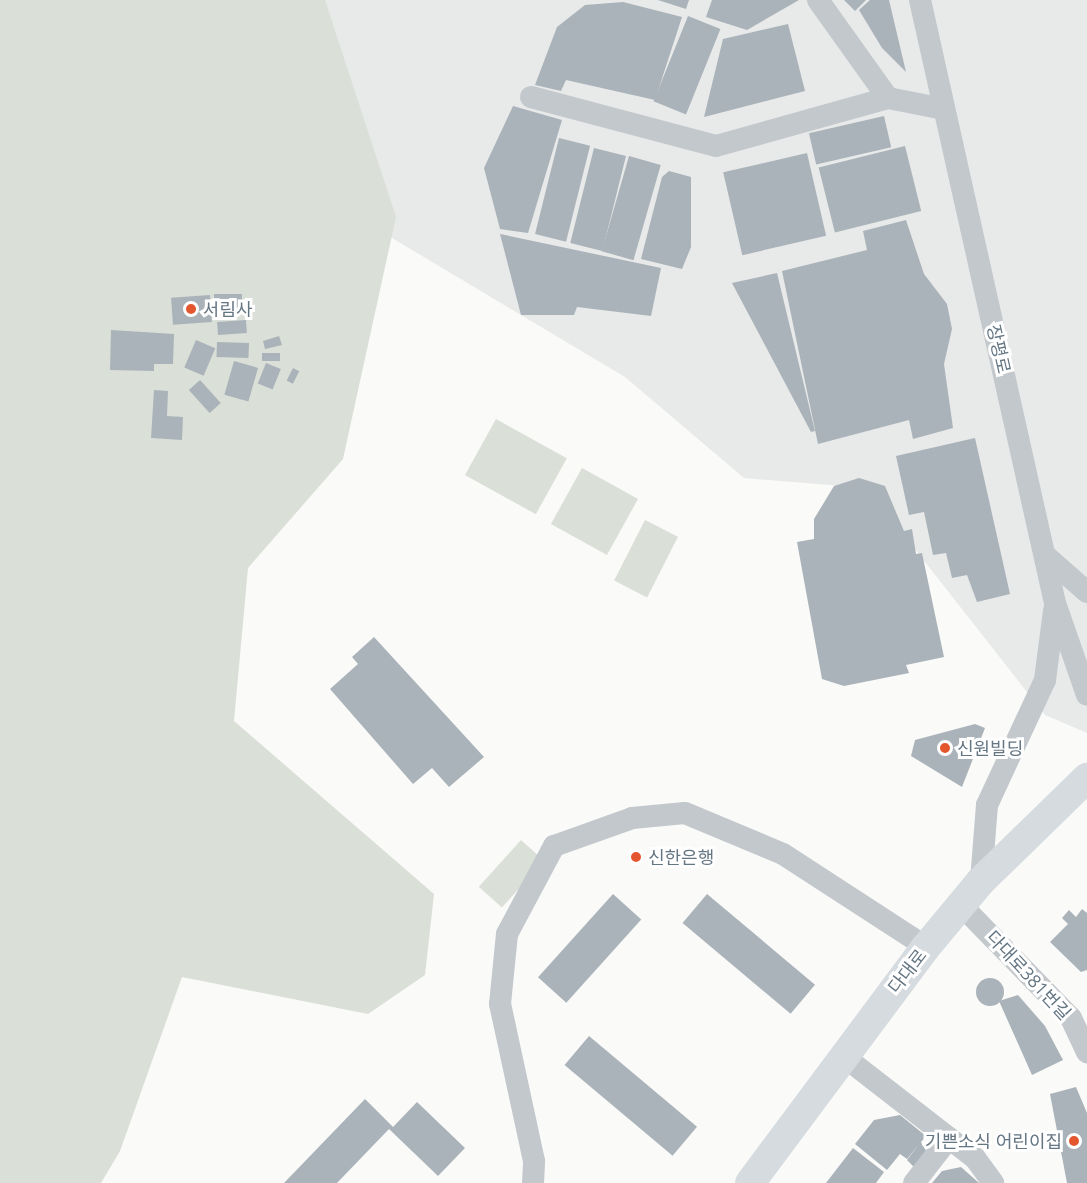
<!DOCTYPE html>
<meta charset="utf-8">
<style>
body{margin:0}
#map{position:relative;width:1087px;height:1183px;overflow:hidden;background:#fafaf8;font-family:"Open Sans","Noto Sans KR",sans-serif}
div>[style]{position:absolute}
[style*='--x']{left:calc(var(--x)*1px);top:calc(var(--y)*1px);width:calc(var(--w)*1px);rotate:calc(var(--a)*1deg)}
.built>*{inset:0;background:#e8e9e9}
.green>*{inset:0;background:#dadfd7;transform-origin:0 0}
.building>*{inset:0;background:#aab3b9;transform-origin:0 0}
.round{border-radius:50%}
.minor>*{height:22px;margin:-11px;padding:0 11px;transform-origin:11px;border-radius:11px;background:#c3c8cc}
.major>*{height:30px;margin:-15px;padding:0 15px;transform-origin:15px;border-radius:15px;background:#d6dbdf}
.dots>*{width:16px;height:16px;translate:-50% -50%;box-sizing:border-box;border:3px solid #fff;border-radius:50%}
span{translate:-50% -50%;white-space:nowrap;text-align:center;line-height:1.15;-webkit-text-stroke:6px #fff;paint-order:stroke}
.poi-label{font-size:18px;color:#657683}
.left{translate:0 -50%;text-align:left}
.right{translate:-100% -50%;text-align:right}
.street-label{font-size:18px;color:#657683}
</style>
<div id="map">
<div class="built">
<div style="clip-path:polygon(216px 0,1087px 0,1087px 733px,1045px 715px,867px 488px,744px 478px,625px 377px,268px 164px)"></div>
</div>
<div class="green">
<div style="clip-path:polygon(0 0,325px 0,396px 217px,343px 459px,248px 568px,234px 721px,434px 894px,425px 975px,368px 1014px,182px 977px,120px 1151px,101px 1183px,0 1183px)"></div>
<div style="left:496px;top:419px;width:81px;height:64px;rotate:29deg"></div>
<div style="left:582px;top:468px;width:64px;height:64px;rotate:29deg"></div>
<div style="left:645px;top:520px;width:37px;height:68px;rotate:27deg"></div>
<div style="left:521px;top:840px;width:31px;height:63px;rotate:42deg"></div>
</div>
<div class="building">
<div style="clip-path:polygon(658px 0,689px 0,686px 9px)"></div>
<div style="clip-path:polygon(712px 0,799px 0,747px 30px,706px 17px)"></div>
<div style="clip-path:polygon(844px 0,866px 0,855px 11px)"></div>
<div style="clip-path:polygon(870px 0,889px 0,906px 72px,882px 48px,859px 10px)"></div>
<div style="clip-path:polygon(623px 2px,682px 17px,655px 100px,566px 80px,561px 91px,535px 85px,557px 27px,585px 5px)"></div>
<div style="left:688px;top:16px;width:35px;height:92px;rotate:22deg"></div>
<div style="clip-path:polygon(788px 24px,805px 91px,704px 117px,723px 39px)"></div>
<div style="clip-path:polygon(513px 106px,562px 120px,528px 233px,500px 229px,484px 168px)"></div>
<div style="left:884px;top:116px;width:32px;height:77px;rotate:77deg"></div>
<div style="left:559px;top:138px;width:32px;height:99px;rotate:14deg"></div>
<div style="left:905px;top:146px;width:67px;height:89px;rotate:76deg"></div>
<div style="left:594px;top:148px;width:33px;height:98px;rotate:14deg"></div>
<div style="left:807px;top:153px;width:85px;height:86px;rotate:77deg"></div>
<div style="left:629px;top:156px;width:33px;height:99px;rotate:16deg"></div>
<div style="clip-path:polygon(669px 171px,691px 177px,691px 247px,682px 269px,641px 259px,662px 177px)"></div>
<div style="clip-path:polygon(906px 220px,924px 274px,947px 304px,952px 329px,944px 364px,953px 428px,913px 439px,909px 420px,818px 444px,782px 271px,867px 250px,863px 231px)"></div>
<div style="clip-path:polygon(500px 234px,661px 268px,651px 316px,577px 307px,574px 315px,521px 315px)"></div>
<div style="clip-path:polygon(777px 273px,815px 431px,811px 432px,732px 283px)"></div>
<div style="left:214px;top:294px;width:28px;height:18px"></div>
<div style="left:210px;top:295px;width:27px;height:39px;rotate:86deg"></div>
<div style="left:246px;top:320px;width:13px;height:29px;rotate:86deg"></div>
<div style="clip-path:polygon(111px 330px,174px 334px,173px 364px,154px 364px,154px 371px,110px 370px)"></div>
<div style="clip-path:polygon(279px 336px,282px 345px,265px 349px,263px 341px)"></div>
<div style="left:196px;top:340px;width:21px;height:30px;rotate:23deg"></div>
<div style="left:217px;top:342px;width:32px;height:15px;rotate:2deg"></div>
<div style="left:280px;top:353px;width:8px;height:18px;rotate:90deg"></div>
<div style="left:234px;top:361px;width:25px;height:35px;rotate:16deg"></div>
<div style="left:266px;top:363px;width:16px;height:22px;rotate:22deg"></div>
<div style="left:293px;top:368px;width:7px;height:14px;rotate:27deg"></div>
<div style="left:200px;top:380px;width:31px;height:15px;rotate:48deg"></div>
<div style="clip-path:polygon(154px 390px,168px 391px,167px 416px,183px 417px,182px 440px,151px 438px)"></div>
<div style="clip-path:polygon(975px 438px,1010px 594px,977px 602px,967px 575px,952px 578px,946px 553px,933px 555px,924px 512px,909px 515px,896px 456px)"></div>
<div style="clip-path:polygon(859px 478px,885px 486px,904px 531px,912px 529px,916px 554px,922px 553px,944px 657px,906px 665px,909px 673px,844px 686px,822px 679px,797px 542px,814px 539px,814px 519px,834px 486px)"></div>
<div style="clip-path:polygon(374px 637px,484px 757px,449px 787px,432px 768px,413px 784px,330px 689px,358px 664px,352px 657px)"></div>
<div style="clip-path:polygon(975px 724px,985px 728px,962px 787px,911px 756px,915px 740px)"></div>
<div style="left:613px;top:894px;width:38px;height:112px;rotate:42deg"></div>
<div style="left:707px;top:894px;width:141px;height:38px;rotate:40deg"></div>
<div style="clip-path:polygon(1082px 909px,1087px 913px,1087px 970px,1081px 972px,1050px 942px,1068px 924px,1062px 918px,1069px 910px,1076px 917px)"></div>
<div class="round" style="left:976px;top:978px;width:28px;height:28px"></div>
<div style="clip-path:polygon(1018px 995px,1045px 1026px,1063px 1060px,1032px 1075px,999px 1001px)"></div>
<div style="left:589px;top:1036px;width:141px;height:38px;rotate:40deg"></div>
<div style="clip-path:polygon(1076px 1087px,1087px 1113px,1087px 1183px,1067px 1183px,1050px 1094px)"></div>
<div style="clip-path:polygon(365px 1099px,393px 1127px,417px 1102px,465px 1148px,438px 1176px,389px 1129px,337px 1183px,284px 1183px)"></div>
<div style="clip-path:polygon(900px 1115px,926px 1136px,921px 1142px,929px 1155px,916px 1169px,907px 1160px,919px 1144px,907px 1159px,900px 1154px,887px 1170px,855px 1144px,874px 1120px)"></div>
<div style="clip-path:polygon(853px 1148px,884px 1172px,876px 1183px,826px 1183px)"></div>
<div style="clip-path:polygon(961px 1167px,979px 1183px,932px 1183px,942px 1171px)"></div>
</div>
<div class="minor">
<div style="--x:818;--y:0;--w:120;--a:54.5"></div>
<div style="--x:888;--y:98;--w:57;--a:11.1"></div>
<div style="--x:920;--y:0;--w:618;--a:77.38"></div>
<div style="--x:1055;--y:603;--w:97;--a:70.8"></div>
<div style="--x:531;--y:97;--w:191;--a:14.8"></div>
<div style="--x:716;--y:146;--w:179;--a:-15.6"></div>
<div style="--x:1047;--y:557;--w:53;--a:41.2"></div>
<div style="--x:981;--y:881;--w:76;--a:-85.5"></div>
<div style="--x:987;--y:805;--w:138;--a:-65.1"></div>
<div style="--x:1045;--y:680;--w:70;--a:-82.6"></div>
<div style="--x:962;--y:906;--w:156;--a:45.8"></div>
<div style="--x:1071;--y:1018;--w:38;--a:65"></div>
<div style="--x:842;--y:1055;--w:168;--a:37.8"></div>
<div style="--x:975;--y:1158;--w:31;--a:54"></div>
<div style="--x:533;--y:1183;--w:22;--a:-87"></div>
<div style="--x:534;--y:1161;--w:161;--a:-102.2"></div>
<div style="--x:500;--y:1004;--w:70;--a:-84.3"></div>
<div style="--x:507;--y:934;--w:100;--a:-61.9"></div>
<div style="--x:554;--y:846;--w:83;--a:-19.7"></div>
<div style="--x:632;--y:818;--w:53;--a:-5.4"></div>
<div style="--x:685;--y:813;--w:106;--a:22.7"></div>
<div style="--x:783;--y:854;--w:171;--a:33"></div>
<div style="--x:914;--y:1183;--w:57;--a:-52.1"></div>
</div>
<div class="major">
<div style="--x:750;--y:1183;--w:294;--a:-53.3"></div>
<div style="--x:926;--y:947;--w:86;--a:-50.2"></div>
<div style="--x:981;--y:881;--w:148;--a:-44.2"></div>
</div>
<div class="dots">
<div style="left:191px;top:309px;background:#e4572e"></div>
<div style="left:945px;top:748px;background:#e4572e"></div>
<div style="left:636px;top:857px;background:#e4572e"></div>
<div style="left:1074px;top:1141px;background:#e4572e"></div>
</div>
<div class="poi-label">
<span class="left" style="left:203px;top:309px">서림사</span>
<span class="left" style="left:957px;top:748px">신원빌딩</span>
<span class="left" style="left:648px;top:857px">신한은행</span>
<span class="right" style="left:1062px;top:1141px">기쁜소식 어린이집</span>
</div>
<div class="street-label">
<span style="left:999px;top:349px;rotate:77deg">장평로</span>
<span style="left:907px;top:971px;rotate:-52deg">다대로</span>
<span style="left:1029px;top:975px;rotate:47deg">다대로381번길</span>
</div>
</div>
